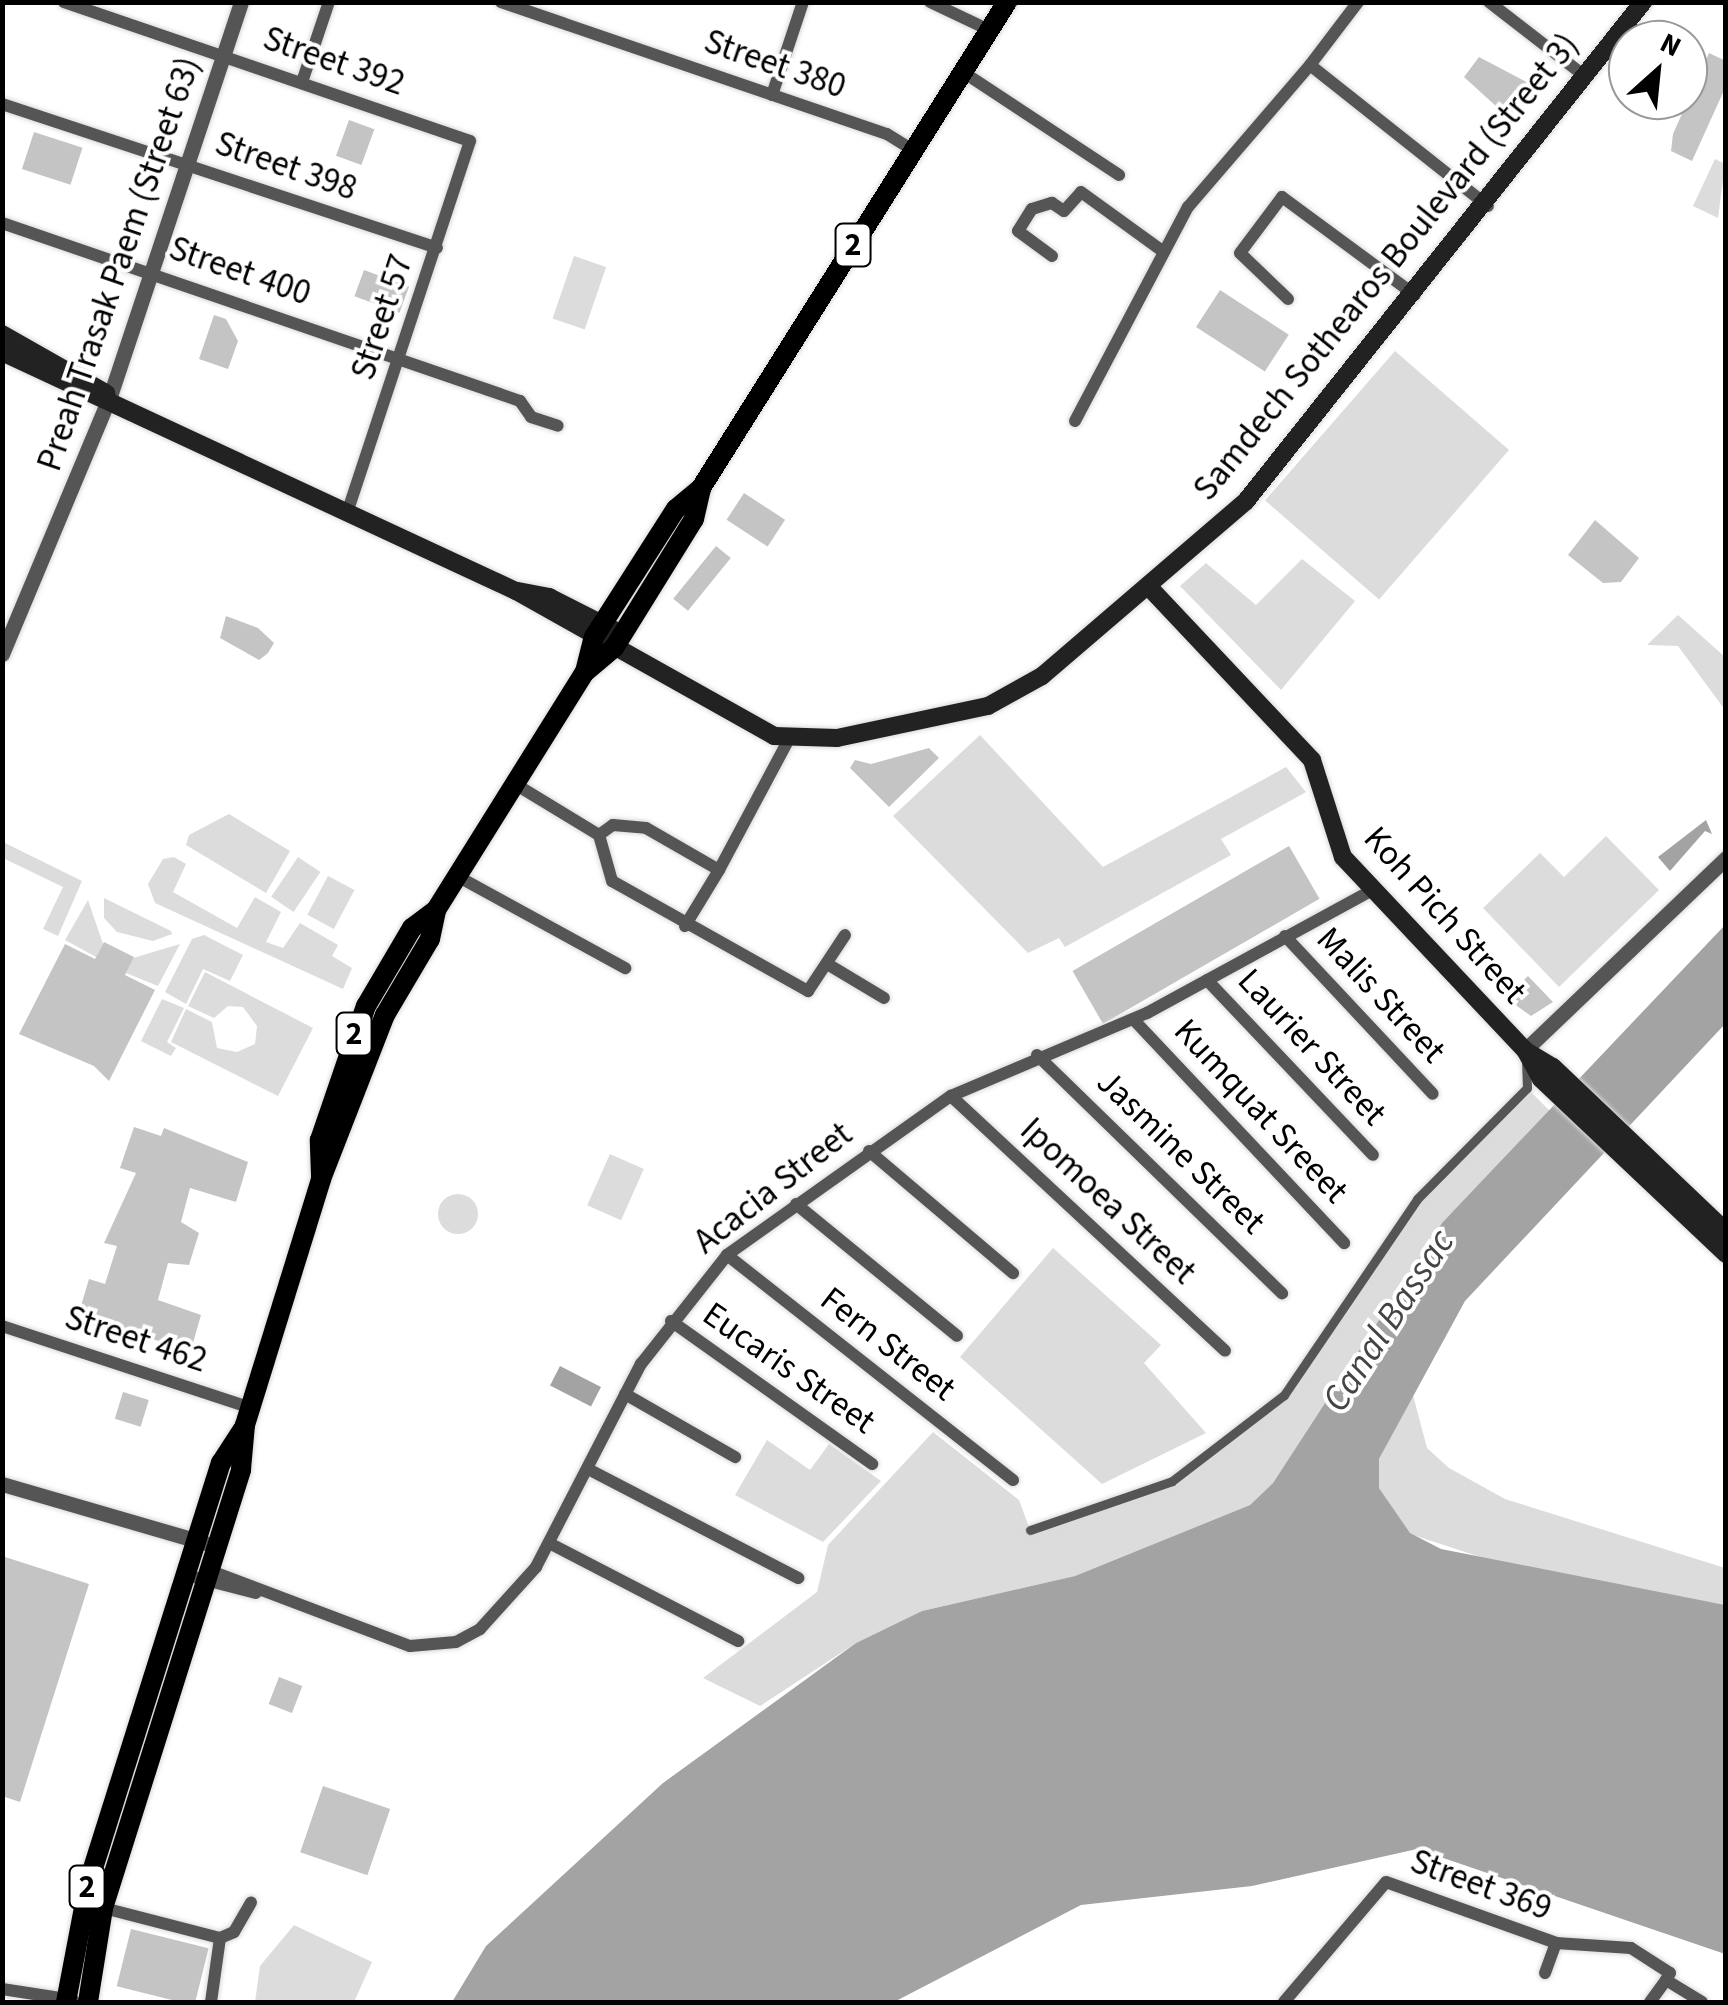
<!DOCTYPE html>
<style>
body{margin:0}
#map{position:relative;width:1728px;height:2005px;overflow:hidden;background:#fff;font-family:"Source Sans 3",sans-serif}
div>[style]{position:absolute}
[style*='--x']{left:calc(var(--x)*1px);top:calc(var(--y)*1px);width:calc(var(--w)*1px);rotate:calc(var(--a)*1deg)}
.green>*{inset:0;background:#dcdcdc;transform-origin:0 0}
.round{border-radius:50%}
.water>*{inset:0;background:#a3a3a3;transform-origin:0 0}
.building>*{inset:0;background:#c4c4c4;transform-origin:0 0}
.roads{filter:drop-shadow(0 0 2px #dbdbdb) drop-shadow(0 0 2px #dbdbdb)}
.pedestrian>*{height:9px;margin:-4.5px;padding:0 4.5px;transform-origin:4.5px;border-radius:4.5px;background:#555}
.minor>*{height:12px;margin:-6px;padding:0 6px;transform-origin:6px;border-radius:6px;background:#555}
.tertiary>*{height:15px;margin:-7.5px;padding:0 7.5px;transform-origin:7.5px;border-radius:7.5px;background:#555}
.secondary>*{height:18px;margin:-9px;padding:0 9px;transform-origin:9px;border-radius:9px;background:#222}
.primary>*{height:20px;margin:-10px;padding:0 10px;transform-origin:10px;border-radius:10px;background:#000}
span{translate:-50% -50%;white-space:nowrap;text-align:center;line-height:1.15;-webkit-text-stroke:8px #fff;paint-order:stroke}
.shield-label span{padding:2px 8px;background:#fff;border:2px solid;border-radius:8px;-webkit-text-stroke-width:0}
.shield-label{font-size:32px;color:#000;font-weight:700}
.street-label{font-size:35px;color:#000}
.water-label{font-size:38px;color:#444;font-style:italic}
.frame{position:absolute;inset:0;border:5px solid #000;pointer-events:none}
.north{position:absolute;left:1608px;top:20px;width:100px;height:100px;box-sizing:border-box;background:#fff;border:2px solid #999;border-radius:50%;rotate:27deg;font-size:28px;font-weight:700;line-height:40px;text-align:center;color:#000}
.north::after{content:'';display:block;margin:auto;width:35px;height:45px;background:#000;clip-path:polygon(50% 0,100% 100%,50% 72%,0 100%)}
</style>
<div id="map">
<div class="green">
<div style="clip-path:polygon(1715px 159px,1725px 164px,1718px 218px,1693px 206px)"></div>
<div style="left:574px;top:256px;width:34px;height:66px;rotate:19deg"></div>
<div style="left:1395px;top:351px;width:151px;height:198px;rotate:41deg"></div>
<div style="clip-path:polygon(1302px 559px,1355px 601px,1281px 690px,1180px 586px,1206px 563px,1256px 605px)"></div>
<div style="clip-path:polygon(1678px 615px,1725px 657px,1725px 710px,1678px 646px,1647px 645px)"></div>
<div style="clip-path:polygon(980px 735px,1103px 867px,1286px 767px,1306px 792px,1221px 839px,1231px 855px,1065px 947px,1059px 938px,1028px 953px,893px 816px)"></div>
<div style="clip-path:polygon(229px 814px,290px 851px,266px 893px,186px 845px,189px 835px)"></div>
<div style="clip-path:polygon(1606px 836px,1659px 890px,1559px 987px,1483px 908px,1540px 853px,1564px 877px)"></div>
<div style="clip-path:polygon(3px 842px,82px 881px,58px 936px,43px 929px,63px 887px,3px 858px)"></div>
<div style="clip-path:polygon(174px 857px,186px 864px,173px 892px,237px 928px,255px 897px,281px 912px,266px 942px,283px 948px,300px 923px,338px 945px,332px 956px,352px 968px,343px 989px,155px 903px,148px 884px,163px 859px)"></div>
<div style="left:298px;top:857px;width:27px;height:48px;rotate:34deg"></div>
<div style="left:328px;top:876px;width:30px;height:44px;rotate:28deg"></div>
<div style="clip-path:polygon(104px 898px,171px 931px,172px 934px,153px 941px,117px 932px,104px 918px)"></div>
<div style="clip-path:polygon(88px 900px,103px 944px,96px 957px,65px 940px)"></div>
<div style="clip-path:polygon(204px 935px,243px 955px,230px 981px,203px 969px,186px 1004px,165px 992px,192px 939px)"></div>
<div style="clip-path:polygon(180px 944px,158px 986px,126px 973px,133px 958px)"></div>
<div style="clip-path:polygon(205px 972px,313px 1028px,278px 1096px,171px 1042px,186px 1009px,212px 1022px,217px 1048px,237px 1052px,255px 1044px,257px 1026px,243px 1007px,228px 1006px,214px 1018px,188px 1006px)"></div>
<div style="clip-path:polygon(162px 999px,184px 1008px,167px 1042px,176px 1048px,171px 1056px,141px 1041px)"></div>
<div style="clip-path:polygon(1527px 1088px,1551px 1112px,1442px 1223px,1273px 1483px,1250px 1505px,1075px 1576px,922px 1611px,856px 1643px,760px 1706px,703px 1678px,817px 1592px,828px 1545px,933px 1432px,1019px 1500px,1030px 1530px,1172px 1481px,1221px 1450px,1284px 1395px,1417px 1199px)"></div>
<div style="left:610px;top:1154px;width:37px;height:56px;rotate:24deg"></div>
<div class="round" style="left:438px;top:1194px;width:40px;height:40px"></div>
<div style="clip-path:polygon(1053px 1248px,1161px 1345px,1144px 1363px,1206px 1433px,1102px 1484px,960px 1357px)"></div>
<div style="clip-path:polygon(1413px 1395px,1427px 1448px,1449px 1468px,1505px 1499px,1725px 1568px,1725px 1605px,1508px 1566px,1410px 1534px,1379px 1488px,1379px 1459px)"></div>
<div style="clip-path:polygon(767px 1440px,810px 1470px,829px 1444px,881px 1481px,823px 1542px,735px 1495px)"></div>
<div style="clip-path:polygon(294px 1925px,372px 1962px,354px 2002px,255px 2002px,260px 1966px)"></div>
</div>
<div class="water">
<div style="clip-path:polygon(1706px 820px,1712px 834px,1705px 831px,1670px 871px,1658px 857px)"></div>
<div style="clip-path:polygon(1725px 925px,1725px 1024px,1465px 1301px,1379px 1459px,1379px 1488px,1410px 1533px,1441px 1549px,1725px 1605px,1725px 1954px,1417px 1849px,1252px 1886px,1081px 1905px,894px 2002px,452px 2002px,486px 1946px,663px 1783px,856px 1643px,922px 1611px,1075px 1576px,1250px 1505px,1273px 1483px,1442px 1223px)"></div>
<div style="left:560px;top:1366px;width:46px;height:22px;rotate:27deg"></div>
</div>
<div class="building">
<div style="clip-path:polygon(1709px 53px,1726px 61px,1726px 86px,1692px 161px,1671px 151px,1673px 134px)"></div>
<div style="clip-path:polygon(1479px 57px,1532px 85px,1509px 118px,1464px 77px)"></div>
<div style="left:349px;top:120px;width:27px;height:38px;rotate:20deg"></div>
<div style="left:34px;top:132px;width:51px;height:39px;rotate:18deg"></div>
<div style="left:364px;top:270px;width:48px;height:28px;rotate:20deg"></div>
<div style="left:1220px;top:290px;width:82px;height:44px;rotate:33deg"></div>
<div style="clip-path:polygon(214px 315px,226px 319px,238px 341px,228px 369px,199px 359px)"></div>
<div style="left:744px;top:493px;width:49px;height:32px;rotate:33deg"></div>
<div style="clip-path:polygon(1595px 520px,1639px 558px,1621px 582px,1603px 583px,1568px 555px)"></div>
<div style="left:716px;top:546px;width:19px;height:68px;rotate:39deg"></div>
<div style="clip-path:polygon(226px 616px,258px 628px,274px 643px,268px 653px,259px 660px,220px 638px)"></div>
<div style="clip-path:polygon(929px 748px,939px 758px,889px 807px,850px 768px,855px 760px,871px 764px)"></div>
<div style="left:1289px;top:846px;width:61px;height:250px;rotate:60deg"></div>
<div style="clip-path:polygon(104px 942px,134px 957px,125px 975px,155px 990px,109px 1081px,94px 1066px,19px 1034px,65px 944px,95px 959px)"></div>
<div style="clip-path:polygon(1528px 976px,1553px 1002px,1531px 1016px,1506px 998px)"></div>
<div style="clip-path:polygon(134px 1127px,161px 1136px,164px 1128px,248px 1162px,236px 1202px,190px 1188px,181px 1222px,199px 1233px,189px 1265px,168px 1263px,158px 1300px,201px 1315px,191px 1350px,148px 1338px,145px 1346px,77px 1319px,89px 1279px,105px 1284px,117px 1246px,104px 1243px,136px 1173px,120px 1168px)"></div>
<div style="left:123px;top:1392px;width:27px;height:28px;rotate:17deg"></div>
<div style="clip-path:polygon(2px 1556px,89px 1584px,20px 1802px,2px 1796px)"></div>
<div style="left:279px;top:1677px;width:25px;height:29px;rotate:21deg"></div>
<div style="left:323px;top:1786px;width:71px;height:70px;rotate:19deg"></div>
<div style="left:131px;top:1929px;width:80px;height:59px;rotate:14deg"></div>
</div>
<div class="roads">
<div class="pedestrian">
<div style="--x:1030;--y:1530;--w:150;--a:-19"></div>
<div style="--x:1172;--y:1481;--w:141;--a:-37.5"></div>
<div style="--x:1284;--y:1395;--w:237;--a:-55.8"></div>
<div style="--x:1417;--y:1199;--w:156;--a:-45.3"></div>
<div style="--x:1527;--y:1088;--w:30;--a:-92"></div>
</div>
<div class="minor">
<div style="--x:64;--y:2;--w:429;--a:18.9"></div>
<div style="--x:470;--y:141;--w:389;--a:108.3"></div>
<div style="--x:501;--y:2;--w:408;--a:18.9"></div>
<div style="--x:887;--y:134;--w:32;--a:32"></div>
<div style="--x:930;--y:2;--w:65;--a:25.4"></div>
<div style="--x:1358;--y:2;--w:79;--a:127.3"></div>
<div style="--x:1310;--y:65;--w:227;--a:38.4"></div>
<div style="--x:1489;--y:2;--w:123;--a:37.7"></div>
<div style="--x:963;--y:72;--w:187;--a:33.4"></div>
<div style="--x:302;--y:82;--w:84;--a:-71.4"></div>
<div style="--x:772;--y:95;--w:98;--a:-71.6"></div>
<div style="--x:2;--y:104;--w:458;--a:18.3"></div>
<div style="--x:2;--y:223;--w:548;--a:18.96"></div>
<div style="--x:520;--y:401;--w:19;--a:55"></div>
<div style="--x:531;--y:417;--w:28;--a:18"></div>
<div style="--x:1052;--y:256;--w:42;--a:-143.7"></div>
<div style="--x:1018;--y:231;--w:26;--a:-58"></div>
<div style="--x:1032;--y:209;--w:21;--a:-17"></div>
<div style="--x:1052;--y:203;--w:14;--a:34"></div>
<div style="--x:1064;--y:211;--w:25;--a:-48"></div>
<div style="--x:1081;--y:192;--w:102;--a:35.9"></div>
<div style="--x:1288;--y:299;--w:66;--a:-136.2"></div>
<div style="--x:1240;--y:253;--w:70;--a:-53.1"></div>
<div style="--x:1282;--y:197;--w:165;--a:36.4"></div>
<div style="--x:1075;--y:421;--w:242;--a:-62.2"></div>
<div style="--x:1188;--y:207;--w:187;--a:-49.3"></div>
<div style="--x:515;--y:784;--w:98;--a:31.3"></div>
<div style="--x:599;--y:835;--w:48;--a:74.2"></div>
<div style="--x:612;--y:881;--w:225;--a:29.3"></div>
<div style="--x:808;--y:991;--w:67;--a:-56.5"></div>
<div style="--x:599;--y:835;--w:17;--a:-36"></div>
<div style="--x:613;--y:825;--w:33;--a:5"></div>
<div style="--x:646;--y:828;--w:84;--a:29.9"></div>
<div style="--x:719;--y:870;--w:146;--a:-61.9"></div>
<div style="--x:457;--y:876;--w:192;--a:28.7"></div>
<div style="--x:685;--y:926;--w:66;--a:-58.7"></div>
<div style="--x:1285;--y:936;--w:216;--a:46.9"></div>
<div style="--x:829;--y:965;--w:64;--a:31"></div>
<div style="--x:1207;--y:980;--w:241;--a:46.5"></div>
<div style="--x:1133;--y:1019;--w:308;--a:46.7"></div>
<div style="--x:1037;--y:1055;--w:342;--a:44.2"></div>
<div style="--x:951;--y:1096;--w:374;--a:42.9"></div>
<div style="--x:869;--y:1151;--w:189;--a:40.3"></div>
<div style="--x:796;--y:1204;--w:208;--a:39.3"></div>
<div style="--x:727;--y:1255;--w:364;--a:38.2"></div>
<div style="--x:671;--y:1321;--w:247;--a:35.4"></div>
<div style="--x:2;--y:1326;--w:262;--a:18.2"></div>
<div style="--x:625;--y:1394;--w:127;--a:29.8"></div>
<div style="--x:588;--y:1469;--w:237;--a:27.4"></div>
<div style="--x:551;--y:1544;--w:211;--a:27.4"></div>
<div style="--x:206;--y:1569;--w:218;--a:20.7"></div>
<div style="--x:410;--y:1646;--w:46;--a:-5"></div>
<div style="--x:456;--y:1642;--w:27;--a:-28"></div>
<div style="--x:480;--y:1629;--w:84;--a:-47.9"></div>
<div style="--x:536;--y:1567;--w:229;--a:-62.7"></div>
<div style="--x:641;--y:1364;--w:139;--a:-51.7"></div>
<div style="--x:727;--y:1255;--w:275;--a:-35.4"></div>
<div style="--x:951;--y:1096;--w:213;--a:-23"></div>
<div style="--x:1147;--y:1013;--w:257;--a:-28.6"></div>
<div style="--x:186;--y:1575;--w:72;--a:14.4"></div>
<div style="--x:96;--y:1906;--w:128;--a:14.5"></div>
<div style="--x:220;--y:1938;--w:65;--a:98"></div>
<div style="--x:220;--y:1938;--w:15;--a:-23"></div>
<div style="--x:234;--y:1932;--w:34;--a:-60"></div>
<div style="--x:1545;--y:1973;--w:32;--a:-70"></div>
<div style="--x:1666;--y:1980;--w:42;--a:31.4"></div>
<div style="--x:2;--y:1989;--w:72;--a:8.8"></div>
<div style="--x:1284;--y:2002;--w:157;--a:-49.6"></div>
<div style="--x:1386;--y:1882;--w:181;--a:19.7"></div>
<div style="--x:1556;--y:1943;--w:75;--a:3.8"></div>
<div style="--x:1631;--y:1948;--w:46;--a:32.7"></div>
<div style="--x:1670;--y:1973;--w:8;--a:120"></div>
<div style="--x:1650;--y:2002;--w:27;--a:-54"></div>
</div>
<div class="tertiary">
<div style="--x:2;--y:654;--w:280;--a:-67.3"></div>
<div style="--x:110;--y:396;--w:415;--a:-71.6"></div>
<div style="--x:1525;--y:1050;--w:278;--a:-43.7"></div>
<div style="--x:2;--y:1484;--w:211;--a:16.2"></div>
</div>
<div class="secondary">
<div style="--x:2;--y:334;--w:120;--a:29.6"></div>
<div style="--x:2;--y:352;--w:567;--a:24.94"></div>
<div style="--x:516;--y:591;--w:296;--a:29.3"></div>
<div style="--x:774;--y:736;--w:63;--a:1.8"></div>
<div style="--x:837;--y:738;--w:154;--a:-12"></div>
<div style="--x:988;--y:706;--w:62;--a:-29.1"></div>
<div style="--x:1042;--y:676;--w:269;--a:-40.6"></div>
<div style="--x:1246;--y:501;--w:638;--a:-51.49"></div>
<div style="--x:1148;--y:586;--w:239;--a:46.7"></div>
<div style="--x:1312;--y:760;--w:102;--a:72.3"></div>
<div style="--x:1343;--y:857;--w:265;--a:46.7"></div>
<div style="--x:1525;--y:1050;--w:33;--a:61"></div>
<div style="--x:1541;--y:1079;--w:255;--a:43.4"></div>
<div style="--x:518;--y:591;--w:32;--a:11"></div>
<div style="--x:549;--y:597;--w:73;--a:26.9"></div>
<div style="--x:1526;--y:1051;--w:31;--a:31"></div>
<div style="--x:1553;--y:1067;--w:239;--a:43.6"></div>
</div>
<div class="primary">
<div style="--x:585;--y:672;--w:38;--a:-40"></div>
<div style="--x:614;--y:648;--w:152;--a:-58.2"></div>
<div style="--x:694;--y:519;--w:32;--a:-77"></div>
<div style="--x:321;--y:1176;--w:36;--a:-92"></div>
<div style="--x:320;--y:1140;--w:142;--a:-71.1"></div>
<div style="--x:366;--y:1006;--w:91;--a:-59.5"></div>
<div style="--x:412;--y:928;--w:30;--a:-37"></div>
<div style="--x:66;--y:2002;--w:123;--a:-79.2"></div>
<div style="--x:89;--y:1881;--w:438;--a:-72.5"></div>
<div style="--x:221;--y:1463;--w:40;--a:-57.1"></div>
<div style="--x:88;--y:2002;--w:95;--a:-80.9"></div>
<div style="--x:103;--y:1908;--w:460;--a:-72.5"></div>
<div style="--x:241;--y:1469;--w:44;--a:-84.8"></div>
<div style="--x:245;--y:1425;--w:257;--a:-72.8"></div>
<div style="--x:321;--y:1179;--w:176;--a:-68.7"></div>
<div style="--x:385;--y:1015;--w:88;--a:-59.4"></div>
<div style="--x:430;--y:939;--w:30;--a:-78"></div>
<div style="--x:436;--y:910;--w:281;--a:-58"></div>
<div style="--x:585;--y:672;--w:36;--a:-76"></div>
<div style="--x:594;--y:637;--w:152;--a:-57.4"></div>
<div style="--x:676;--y:509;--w:33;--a:-40"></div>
<div style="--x:701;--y:488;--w:574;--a:-57.8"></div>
</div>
</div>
<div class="shield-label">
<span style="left:853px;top:245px">2</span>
<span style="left:354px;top:1034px">2</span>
<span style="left:87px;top:1887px">2</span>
</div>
<div class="street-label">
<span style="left:334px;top:61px;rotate:19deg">Street 392</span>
<span style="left:775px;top:64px;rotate:19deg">Street 380</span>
<span style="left:286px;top:166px;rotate:19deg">Street 398</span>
<span style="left:119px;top:264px;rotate:-71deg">Preah Trasak Paem (Street 63)</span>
<span style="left:1386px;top:267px;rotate:-51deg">Samdech Sothearos Boulevard (Street 3)</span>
<span style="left:240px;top:271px;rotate:19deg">Street 400</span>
<span style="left:382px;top:317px;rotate:-72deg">Street 57</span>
<span style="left:1445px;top:915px;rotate:48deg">Koh Pich Street</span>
<span style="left:1381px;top:995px;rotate:47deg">Malis Street</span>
<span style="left:1312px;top:1047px;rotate:47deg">Laurier Street</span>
<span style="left:1261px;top:1111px;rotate:47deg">Kumquat Sreeet</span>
<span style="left:1181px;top:1152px;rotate:44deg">Jasmine Street</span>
<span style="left:773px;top:1188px;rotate:-38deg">Acacia Street</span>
<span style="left:1108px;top:1201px;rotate:43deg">Ipomoea Street</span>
<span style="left:136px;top:1339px;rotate:18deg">Street 462</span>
<span style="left:888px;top:1344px;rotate:38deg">Fern Street</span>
<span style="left:789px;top:1368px;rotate:35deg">Eucaris Street</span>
<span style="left:1481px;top:1885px;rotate:20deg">Street 369</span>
</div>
<div class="water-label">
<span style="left:1389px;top:1321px;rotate:-57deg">Canal Bassac</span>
</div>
<div class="frame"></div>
<div class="north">N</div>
</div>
